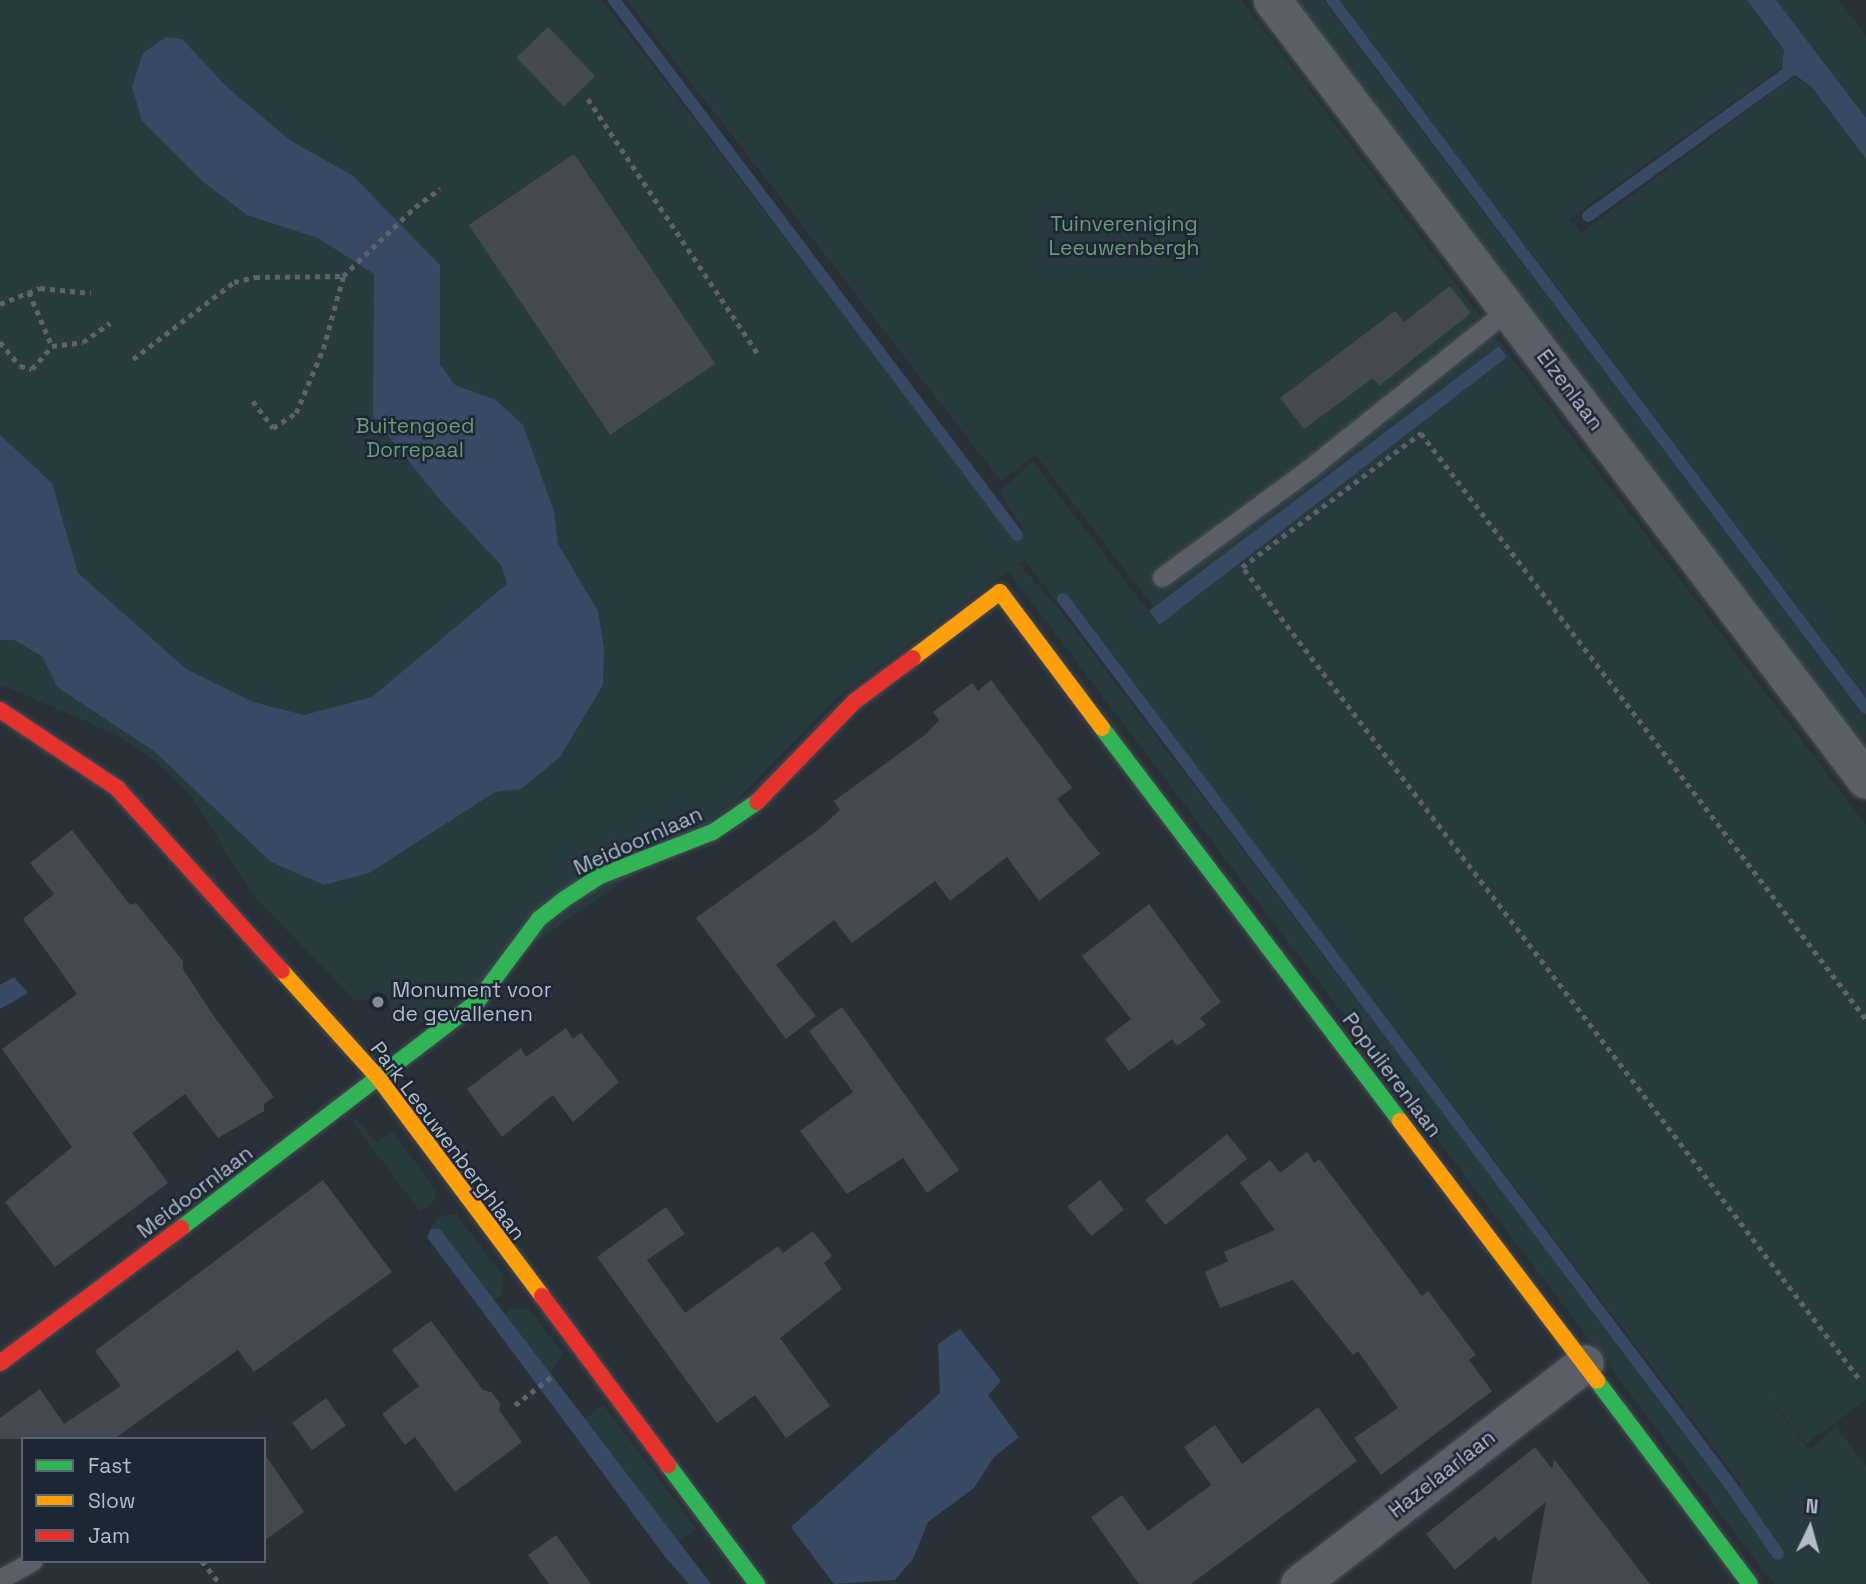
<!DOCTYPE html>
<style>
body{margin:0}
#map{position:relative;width:1866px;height:1584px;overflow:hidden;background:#2a3038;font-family:"Space Grotesk",sans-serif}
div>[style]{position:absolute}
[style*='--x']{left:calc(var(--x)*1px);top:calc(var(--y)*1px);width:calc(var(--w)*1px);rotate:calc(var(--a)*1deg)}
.green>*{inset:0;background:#273a3e;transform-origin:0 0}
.water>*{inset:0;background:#384963}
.stream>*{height:12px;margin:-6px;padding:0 6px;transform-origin:6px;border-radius:6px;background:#384963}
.building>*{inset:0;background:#444950;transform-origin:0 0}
.path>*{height:4.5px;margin-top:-2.25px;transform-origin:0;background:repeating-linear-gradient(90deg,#5d636a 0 5px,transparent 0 10px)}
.roads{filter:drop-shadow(0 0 2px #484c53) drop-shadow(0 0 2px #484c53)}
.lane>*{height:19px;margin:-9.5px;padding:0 9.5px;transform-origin:9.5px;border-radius:9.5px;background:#5a5e66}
.street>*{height:37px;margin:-18.5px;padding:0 18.5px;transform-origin:18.5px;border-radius:18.5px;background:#5a5e66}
.fast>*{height:16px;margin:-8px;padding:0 8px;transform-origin:8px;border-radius:8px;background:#30b455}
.slow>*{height:16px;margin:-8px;padding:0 8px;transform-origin:8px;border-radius:8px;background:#ff9f0a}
.jam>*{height:16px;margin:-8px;padding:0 8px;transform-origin:8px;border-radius:8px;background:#e5322d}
.dots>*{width:19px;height:19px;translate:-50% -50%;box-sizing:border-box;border:4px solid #1d2633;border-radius:50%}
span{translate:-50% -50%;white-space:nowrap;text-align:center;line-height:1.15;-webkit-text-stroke:5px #1d2633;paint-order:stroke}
.park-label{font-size:21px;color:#6b9a76}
.street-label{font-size:21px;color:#b4bcc9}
.poi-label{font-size:21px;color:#b4bcc9}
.left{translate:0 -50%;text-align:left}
.legend{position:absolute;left:21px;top:1437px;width:245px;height:126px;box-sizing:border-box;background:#1d2633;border:2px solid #59626f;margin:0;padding:9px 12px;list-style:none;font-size:21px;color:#b4bcc9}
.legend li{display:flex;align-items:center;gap:14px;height:35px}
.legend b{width:35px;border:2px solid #59626f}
.north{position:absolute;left:1775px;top:1493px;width:70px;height:70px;-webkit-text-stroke:5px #1d2633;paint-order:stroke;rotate:5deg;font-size:19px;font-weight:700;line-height:28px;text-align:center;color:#b4bcc9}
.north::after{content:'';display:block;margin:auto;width:24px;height:32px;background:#b4bcc9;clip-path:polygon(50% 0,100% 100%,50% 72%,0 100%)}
</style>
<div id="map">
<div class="green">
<div style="clip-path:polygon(evenodd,0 0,602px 0,1016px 538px,1024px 531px,1000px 491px,1033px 462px,1159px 625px,1164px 620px,1036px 455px,1001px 481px,627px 0,1241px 0,1866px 825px,1866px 1400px,1806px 1444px,1748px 1371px,1809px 1450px,1836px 1427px,1866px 1466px,1866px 1584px,1774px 1584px,1008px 571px,834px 700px,729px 808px,472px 986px,432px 1023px,389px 1017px,391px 1001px,380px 995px,357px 1002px,254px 897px,191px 795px,155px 761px,117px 735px,0 684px,0 0,1025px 560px,1056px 602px,1064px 595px,1741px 1484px,1741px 1493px,1784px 1555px,1776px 1560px,1721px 1479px,1057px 606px,1019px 564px,1025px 560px)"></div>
<div style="clip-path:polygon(1295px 0,1323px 0,1866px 718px,1866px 751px)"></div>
<div style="clip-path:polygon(1340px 0,1747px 0,1784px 50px,1782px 67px,1569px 219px,1581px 233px,1793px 77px,1811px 86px,1866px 159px,1866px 697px)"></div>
<div style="clip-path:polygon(1776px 0,1839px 0,1866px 36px,1866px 118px)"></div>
<div style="clip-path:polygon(356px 1118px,376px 1143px,392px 1131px,437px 1191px,432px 1204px,420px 1212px,352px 1121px)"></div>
<div style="clip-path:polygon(456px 1214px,503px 1276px,501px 1295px,494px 1301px,440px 1229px,431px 1229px,440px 1216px)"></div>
<div style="clip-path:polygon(511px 1309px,529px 1309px,563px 1354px,551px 1374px,505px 1314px)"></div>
<div style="left:603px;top:1405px;width:155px;height:23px;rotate:53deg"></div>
</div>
<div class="water">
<div style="clip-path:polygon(1747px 0,1776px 0,1866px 118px,1866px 159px,1811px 86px,1782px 67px,1784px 50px)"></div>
<div style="clip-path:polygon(166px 37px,182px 39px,228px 88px,291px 141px,352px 175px,440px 265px,440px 364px,455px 385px,496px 400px,523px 425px,554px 511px,558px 544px,598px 611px,604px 649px,603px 685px,560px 757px,521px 789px,495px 792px,369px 873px,324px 885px,271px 862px,155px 752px,57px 687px,42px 656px,14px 640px,0 640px,0 435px,52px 483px,78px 573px,186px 669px,253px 702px,304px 715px,372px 697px,507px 584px,501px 565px,441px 501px,373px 417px,374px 274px,318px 238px,247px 215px,202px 181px,142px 121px,132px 87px,143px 53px)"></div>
<div style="clip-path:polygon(1499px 346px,1507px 357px,1159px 625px,1149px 611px)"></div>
<div style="clip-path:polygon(14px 977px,28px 993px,0 1009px,0 985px)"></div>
<div style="clip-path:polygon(431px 1229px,440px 1229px,711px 1584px,689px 1584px,666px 1558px,427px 1237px)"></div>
<div style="clip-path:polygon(960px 1329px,1001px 1381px,988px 1395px,1019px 1437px,994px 1457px,974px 1488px,928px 1522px,913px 1559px,895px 1580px,834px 1584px,791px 1527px,940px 1393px,938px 1344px)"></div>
</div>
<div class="stream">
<div style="--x:614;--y:0;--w:670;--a:53.01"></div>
<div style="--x:1332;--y:0;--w:887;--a:52.98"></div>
<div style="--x:1588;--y:216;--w:262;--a:-35.7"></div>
<div style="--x:1063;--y:599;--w:1107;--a:53.01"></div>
<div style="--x:1729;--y:1483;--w:86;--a:55.4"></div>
</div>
<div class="building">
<div style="left:548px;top:27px;width:68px;height:44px;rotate:46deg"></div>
<div style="left:574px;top:154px;width:253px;height:127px;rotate:56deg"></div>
<div style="clip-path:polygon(1450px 286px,1471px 313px,1379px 386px,1373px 378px,1304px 429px,1280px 398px,1395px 311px,1404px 322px)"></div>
<div style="clip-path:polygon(991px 680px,1072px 788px,1057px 799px,1100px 854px,1039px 901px,1007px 857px,950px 901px,935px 881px,852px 943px,834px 920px,776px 965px,816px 1016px,786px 1039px,696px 918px,819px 829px,840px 810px,834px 801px,926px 734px,939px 720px,933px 712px,972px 683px,978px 691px)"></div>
<div style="clip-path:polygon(72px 830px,130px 905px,136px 903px,183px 961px,183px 969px,213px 1015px,274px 1097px,264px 1104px,264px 1111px,218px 1138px,185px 1094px,132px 1133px,168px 1183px,55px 1267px,5px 1202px,72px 1147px,2px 1049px,77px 994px,23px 919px,54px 894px,30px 863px)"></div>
<div style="clip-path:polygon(1149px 904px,1221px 1002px,1200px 1018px,1206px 1025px,1177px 1046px,1172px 1039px,1129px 1071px,1105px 1039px,1131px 1019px,1082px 956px)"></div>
<div style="clip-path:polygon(842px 1007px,959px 1170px,927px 1193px,903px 1158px,847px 1194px,800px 1131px,853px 1092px,809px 1031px)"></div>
<div style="clip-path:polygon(566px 1028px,573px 1039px,581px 1033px,619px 1082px,573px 1122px,553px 1095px,502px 1137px,467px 1089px,521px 1048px,526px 1057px)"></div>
<div style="left:1227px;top:1134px;width:32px;height:105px;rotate:51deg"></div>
<div style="clip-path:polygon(1307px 1152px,1314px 1163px,1319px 1159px,1422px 1296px,1428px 1291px,1476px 1355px,1469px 1360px,1492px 1391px,1381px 1475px,1354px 1438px,1398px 1408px,1358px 1351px,1353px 1355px,1293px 1280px,1220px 1308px,1205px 1272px,1228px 1261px,1224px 1252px,1275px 1230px,1240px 1183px,1270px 1160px,1280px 1173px)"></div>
<div style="clip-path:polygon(323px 1180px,392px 1272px,254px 1372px,238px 1350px,114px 1439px,0 1439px,0 1418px,40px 1389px,64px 1424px,121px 1386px,95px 1351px)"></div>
<div style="left:1100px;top:1180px;width:38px;height:42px;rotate:51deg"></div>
<div style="clip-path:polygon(666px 1207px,685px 1234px,647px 1260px,685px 1313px,778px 1246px,783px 1253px,813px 1231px,832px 1256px,824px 1263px,842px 1289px,780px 1338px,830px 1406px,786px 1438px,755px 1395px,717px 1423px,597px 1257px)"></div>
<div style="clip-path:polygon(431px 1321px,483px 1390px,491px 1392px,500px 1403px,499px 1410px,522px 1442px,455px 1492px,415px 1437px,405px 1445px,382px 1414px,419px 1386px,392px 1350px)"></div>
<div style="left:326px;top:1398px;width:34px;height:42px;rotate:54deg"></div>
<div style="clip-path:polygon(1318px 1407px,1357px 1461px,1191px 1584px,1139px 1584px,1091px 1517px,1122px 1495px,1148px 1531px,1211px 1485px,1184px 1447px,1215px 1425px,1242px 1464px)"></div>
<div style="clip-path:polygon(1535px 1447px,1552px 1469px,1554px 1459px,1650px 1584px,1531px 1584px,1546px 1502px,1499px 1541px,1495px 1536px,1455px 1570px,1426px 1534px)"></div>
<div style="clip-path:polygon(264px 1453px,304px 1512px,264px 1541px)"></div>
<div style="clip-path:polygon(556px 1535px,591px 1584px,549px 1584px,528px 1555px)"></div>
</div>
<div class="path">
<div style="--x:588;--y:99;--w:306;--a:56.3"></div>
<div style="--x:29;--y:292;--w:59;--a:66.9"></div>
<div style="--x:0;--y:304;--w:43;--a:-21.8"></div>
<div style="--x:40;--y:288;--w:51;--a:5.6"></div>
<div style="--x:0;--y:342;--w:31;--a:50"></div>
<div style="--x:20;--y:366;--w:12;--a:14"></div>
<div style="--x:32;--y:369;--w:30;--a:-49"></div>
<div style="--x:52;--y:346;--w:31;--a:-7"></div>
<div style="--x:83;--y:342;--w:33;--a:-35"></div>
<div style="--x:133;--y:359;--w:127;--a:-37.3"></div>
<div style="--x:234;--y:282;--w:22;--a:-13"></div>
<div style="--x:255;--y:277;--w:88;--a:-0.7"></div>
<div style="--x:343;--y:276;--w:100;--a:-43.8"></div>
<div style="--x:415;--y:207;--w:31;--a:-36"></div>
<div style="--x:253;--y:401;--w:34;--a:53"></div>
<div style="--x:273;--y:428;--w:27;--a:-33"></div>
<div style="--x:296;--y:413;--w:69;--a:-67.1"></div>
<div style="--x:323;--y:349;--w:75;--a:-74.5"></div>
<div style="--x:1858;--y:1378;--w:1018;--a:-127.22"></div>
<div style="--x:1242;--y:567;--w:224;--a:-36.8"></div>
<div style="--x:1421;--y:433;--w:736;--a:52.79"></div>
<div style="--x:515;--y:1405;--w:46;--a:-37.9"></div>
<div style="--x:202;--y:1561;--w:29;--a:52"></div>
</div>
<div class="roads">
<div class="lane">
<div style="--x:1162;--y:577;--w:182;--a:-36.3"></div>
<div style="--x:1309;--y:469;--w:256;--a:-38.7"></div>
<div style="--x:0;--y:1579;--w:37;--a:-29"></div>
</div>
<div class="street">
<div style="--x:1272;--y:0;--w:980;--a:52.71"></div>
<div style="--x:1299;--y:1584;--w:361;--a:-37.7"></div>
</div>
<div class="fast">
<div style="--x:1102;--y:728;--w:493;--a:52.8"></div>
<div style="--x:181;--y:1228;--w:372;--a:-37.4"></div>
<div style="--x:477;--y:1002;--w:104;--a:-53.2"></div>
<div style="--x:539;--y:919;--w:31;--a:-38"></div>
<div style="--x:563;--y:900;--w:44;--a:-33"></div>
<div style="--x:600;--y:876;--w:121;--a:-21.3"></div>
<div style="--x:713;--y:832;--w:53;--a:-34.3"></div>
<div style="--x:1597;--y:1381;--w:254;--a:53"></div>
<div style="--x:668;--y:1465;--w:149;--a:53.2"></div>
</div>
<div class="slow">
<div style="--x:913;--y:658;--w:109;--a:-37.2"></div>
<div style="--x:1000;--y:592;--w:170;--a:53.1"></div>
<div style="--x:282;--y:971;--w:147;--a:48"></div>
<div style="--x:380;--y:1080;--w:270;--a:53.1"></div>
<div style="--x:1400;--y:1121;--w:326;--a:52.8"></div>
</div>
<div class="jam">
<div style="--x:0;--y:710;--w:141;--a:33.7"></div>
<div style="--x:117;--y:788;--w:246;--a:48"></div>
<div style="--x:757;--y:802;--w:141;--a:-45.9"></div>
<div style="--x:855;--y:701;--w:72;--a:-36.6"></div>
<div style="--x:542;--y:1296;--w:211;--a:53.3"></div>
<div style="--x:0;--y:1363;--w:226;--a:-36.7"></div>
</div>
</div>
<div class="dots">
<div style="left:378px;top:1002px;background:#848b96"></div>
</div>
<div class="park-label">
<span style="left:1124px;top:236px">Tuinvereniging<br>Leeuwenbergh</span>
<span style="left:415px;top:438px">Buitengoed<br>Dorrepaal</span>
</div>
<div class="street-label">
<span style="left:1570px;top:390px;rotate:53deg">Elzenlaan</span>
<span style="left:638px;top:841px;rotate:-24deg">Meidoornlaan</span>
<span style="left:1392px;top:1075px;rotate:53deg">Populierenlaan</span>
<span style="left:448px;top:1141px;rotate:53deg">Park Leeuwenberghlaan</span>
<span style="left:195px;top:1192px;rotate:-37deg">Meidoornlaan</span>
<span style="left:1442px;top:1474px;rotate:-38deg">Hazelaarlaan</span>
</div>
<div class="poi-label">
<span class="left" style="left:392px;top:1002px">Monument voor<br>de gevallenen</span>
</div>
<ul class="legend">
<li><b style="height:9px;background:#30b455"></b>Fast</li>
<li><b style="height:9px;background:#ff9f0a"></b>Slow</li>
<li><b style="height:9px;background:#e5322d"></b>Jam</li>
</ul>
<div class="north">N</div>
</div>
